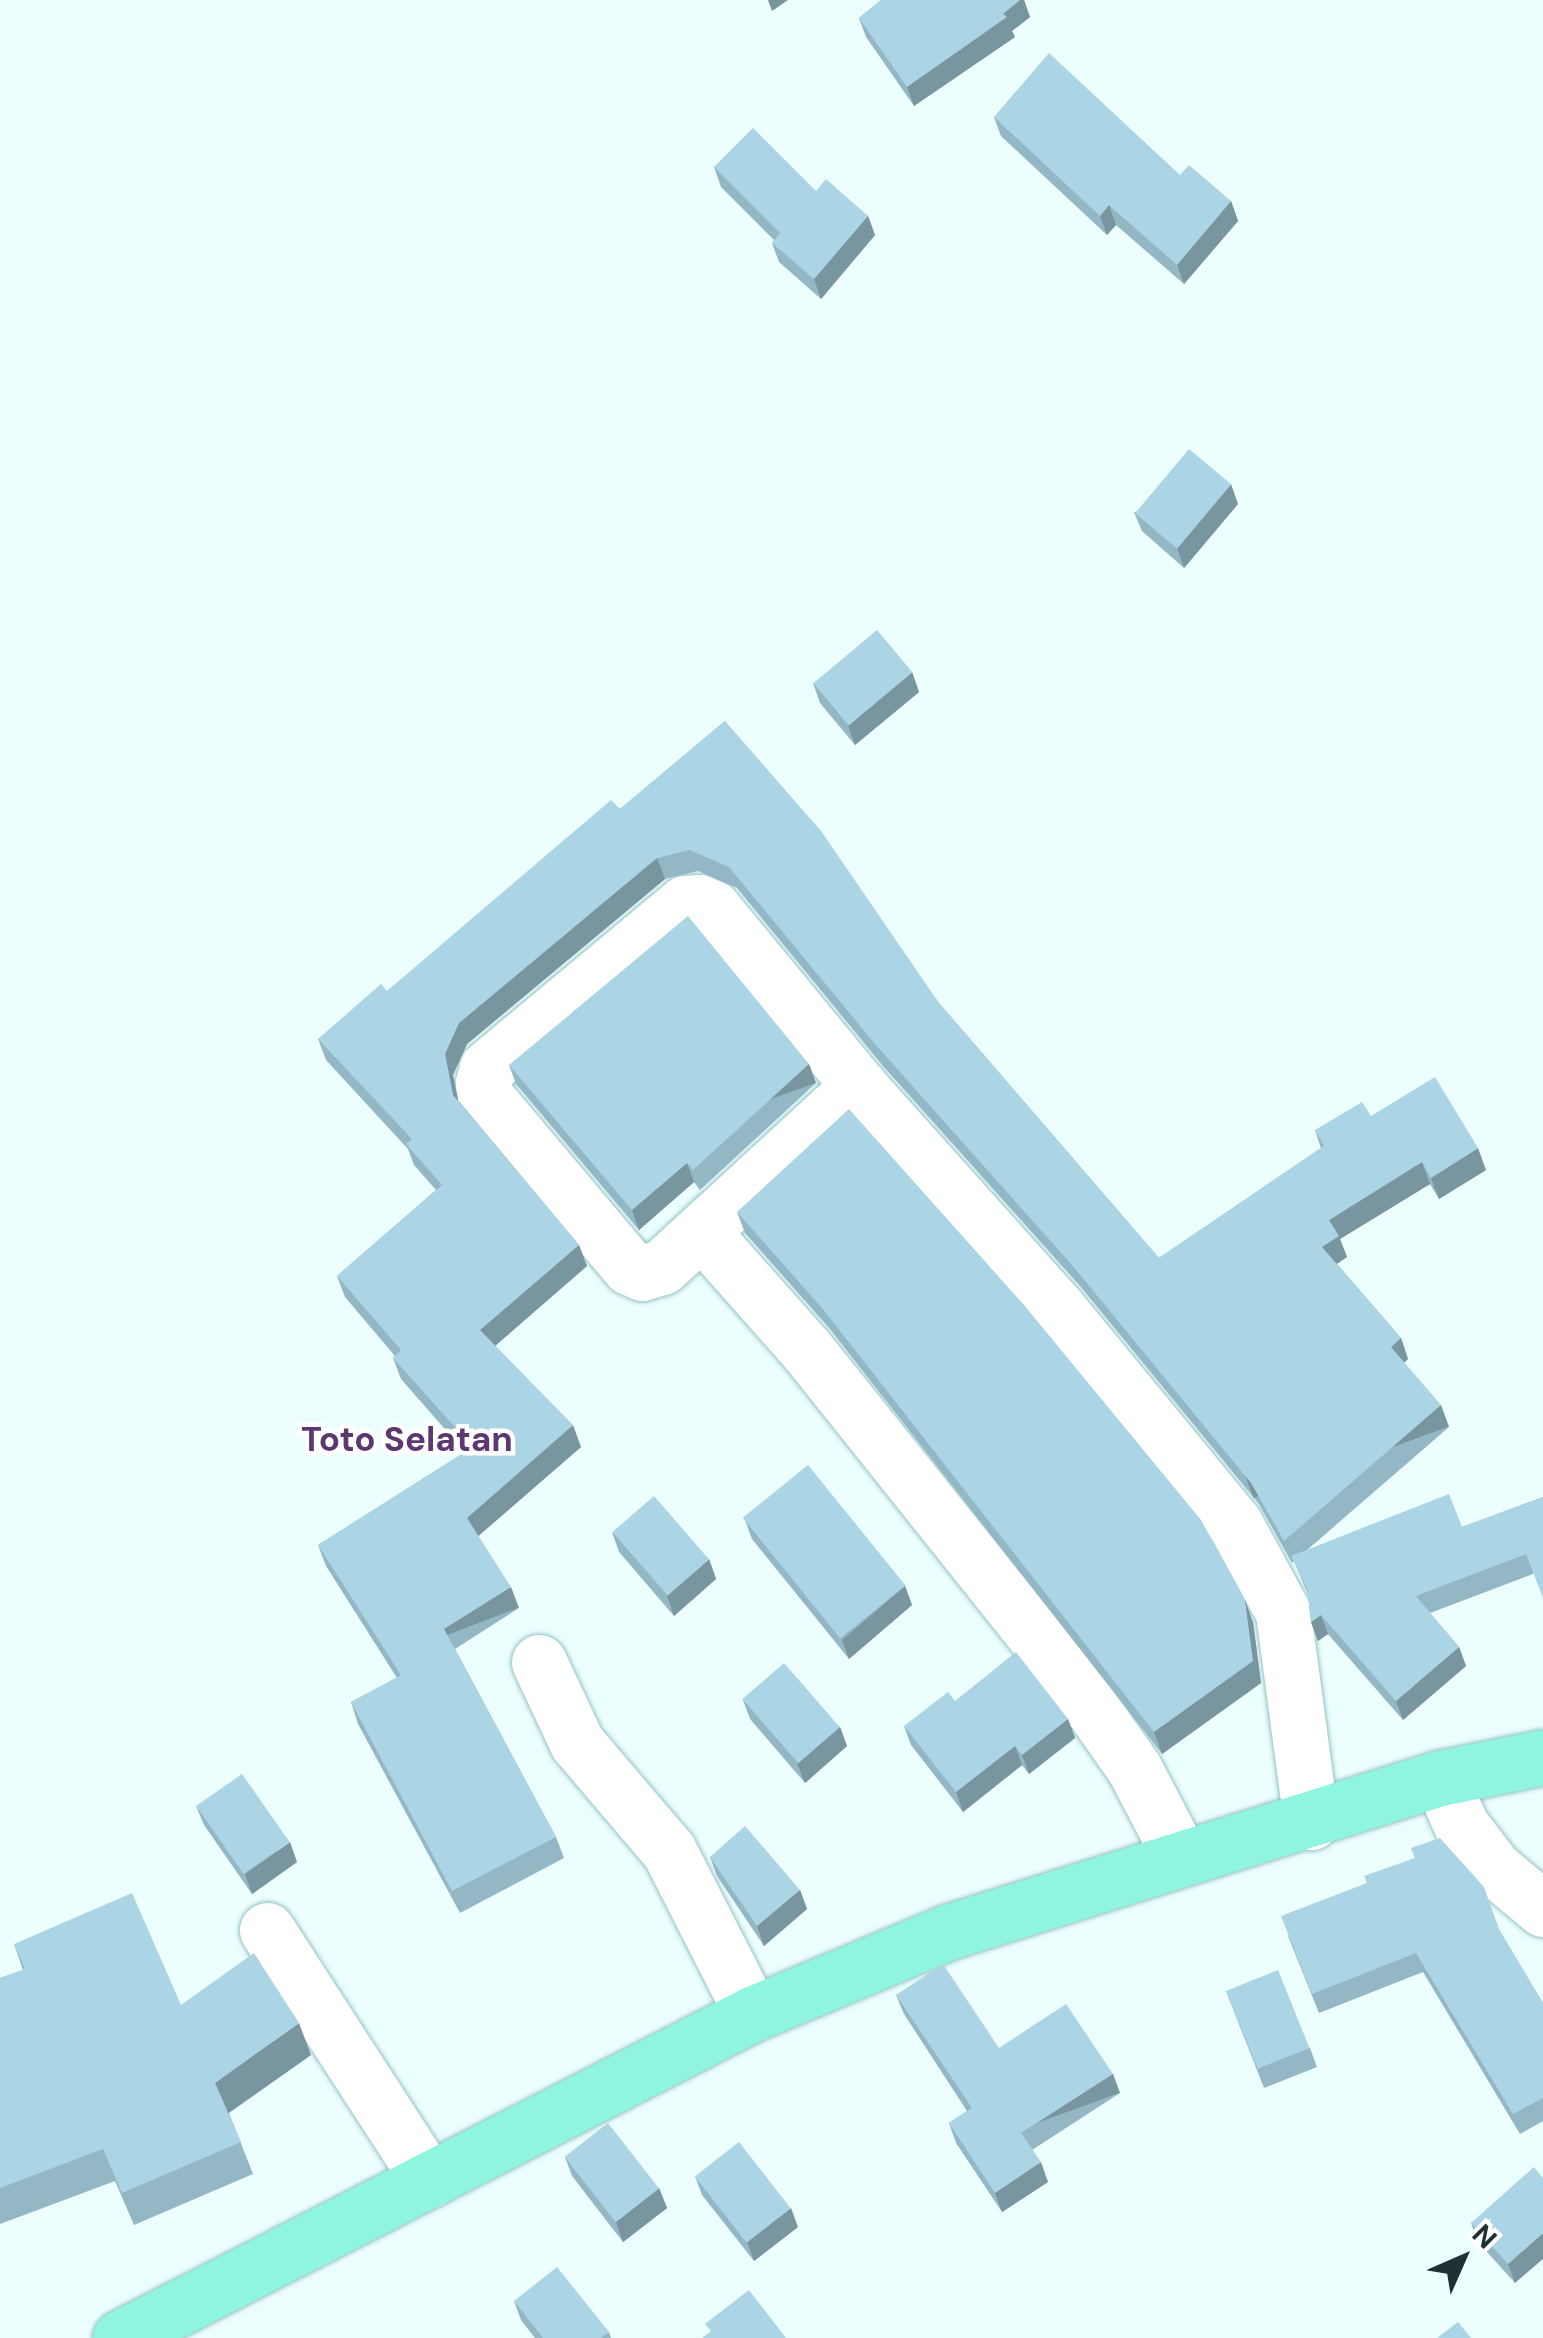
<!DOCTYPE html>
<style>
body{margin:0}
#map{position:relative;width:1543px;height:2338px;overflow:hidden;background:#ecfefe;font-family:"DM Sans",sans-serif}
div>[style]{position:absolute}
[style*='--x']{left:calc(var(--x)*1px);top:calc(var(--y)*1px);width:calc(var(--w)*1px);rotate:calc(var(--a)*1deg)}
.roads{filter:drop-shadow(0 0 2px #95c3c3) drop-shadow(0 0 2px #95c3c3)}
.minor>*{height:55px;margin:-27.5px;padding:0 27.5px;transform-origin:27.5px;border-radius:27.5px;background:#fff}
.major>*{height:55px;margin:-27.5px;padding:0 27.5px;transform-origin:27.5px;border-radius:27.5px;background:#8ff5de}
.wall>*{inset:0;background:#93b7c4}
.shaded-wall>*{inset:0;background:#7895a0;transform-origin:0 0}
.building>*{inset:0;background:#abd5e4;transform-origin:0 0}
span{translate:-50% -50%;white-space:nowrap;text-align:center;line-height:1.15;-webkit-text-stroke:9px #fff;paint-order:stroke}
.quarter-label{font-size:35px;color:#5d3770;font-weight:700}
.north{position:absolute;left:1413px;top:2208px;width:100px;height:100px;-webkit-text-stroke:8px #fff;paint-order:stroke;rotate:45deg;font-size:28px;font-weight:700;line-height:40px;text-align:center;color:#1f3132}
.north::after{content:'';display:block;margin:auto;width:35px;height:45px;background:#1f3132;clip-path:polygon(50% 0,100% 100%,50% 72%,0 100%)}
</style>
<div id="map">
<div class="roads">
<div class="minor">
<div style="--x:859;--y:1086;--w:230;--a:-129.4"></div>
<div style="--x:713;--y:908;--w:15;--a:-157"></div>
<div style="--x:699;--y:902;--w:14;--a:176"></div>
<div style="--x:685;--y:903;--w:258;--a:140.2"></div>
<div style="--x:487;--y:1068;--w:16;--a:105"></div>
<div style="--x:483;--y:1083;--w:13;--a:81"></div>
<div style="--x:485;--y:1096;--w:224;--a:49.9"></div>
<div style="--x:629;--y:1267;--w:14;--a:25"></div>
<div style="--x:642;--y:1273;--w:21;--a:-17"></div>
<div style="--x:662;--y:1267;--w:268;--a:-42.6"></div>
<div style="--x:859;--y:1086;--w:295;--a:48.2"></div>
<div style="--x:1056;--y:1306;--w:282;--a:50.6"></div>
<div style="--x:1235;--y:1524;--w:100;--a:61.4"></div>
<div style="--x:1283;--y:1612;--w:212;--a:82.4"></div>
<div style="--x:702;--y:1232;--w:157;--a:48.4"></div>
<div style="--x:806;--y:1349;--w:449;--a:51.4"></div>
<div style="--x:1086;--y:1700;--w:83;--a:54.8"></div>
<div style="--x:1134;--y:1768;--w:102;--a:62.4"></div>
<div style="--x:539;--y:1662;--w:89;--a:64.9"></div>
<div style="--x:577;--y:1743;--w:142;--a:49.6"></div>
<div style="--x:669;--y:1851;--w:183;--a:63"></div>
<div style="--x:1440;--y:1778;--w:51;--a:65.9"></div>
<div style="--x:1461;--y:1825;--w:54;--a:52.5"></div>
<div style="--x:1494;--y:1868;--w:64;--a:39.9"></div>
<div style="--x:267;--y:1930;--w:298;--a:57.1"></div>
</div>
<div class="major">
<div style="--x:120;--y:2338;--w:710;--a:-27.14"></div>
<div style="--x:752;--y:2014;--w:212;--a:-22.7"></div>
<div style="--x:948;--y:1932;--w:516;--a:-17.38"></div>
<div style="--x:1440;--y:1778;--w:105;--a:-11.5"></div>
</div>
</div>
<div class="wall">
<div style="clip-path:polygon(881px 0,1024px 0,1030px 17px,1012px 31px,1015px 37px,914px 106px,866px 37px,859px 18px)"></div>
<div style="clip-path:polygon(994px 117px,1180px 175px,1231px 201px,1238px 221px,1184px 284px,1116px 225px,1107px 235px,1001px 136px)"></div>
<div style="clip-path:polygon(714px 167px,816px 191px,868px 216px,875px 235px,821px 299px,779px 262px,772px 243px,774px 240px,721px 187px)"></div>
<div style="clip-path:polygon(1238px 504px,1184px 568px,1142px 531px,1134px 512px)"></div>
<div style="clip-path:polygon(912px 672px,919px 692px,855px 745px,820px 703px,813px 683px)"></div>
<div style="clip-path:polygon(725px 721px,939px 1003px,1159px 1258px,1321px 1148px,1315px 1130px,1371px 1116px,1486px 1170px,1439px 1199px,1430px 1184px,1340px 1239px,1347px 1257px,1337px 1264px,1401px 1338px,1408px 1359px,1404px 1363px,1449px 1427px,1307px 1550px,1462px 1527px,1543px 1497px,1533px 1574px,1430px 1613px,1459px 1647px,1466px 1666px,1403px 1720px,1328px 1634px,1318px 1641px,1311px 1622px,1308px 1594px,1294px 1561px,1292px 1563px,1259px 1504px,1080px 1286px,883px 1066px,737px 888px,698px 871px,665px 879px,467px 1044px,453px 1075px,458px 1100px,579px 1245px,587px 1266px,495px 1346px,581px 1447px,478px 1536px,519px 1608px,455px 1649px,556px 1837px,564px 1858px,460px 1913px,358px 1724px,351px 1702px,397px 1678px,326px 1566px,318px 1545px,465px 1452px,401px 1379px,393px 1358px,395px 1356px,345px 1297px,337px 1276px,436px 1190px,414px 1165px,408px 1149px,326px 1060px,318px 1039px,387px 991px,620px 809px)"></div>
<div style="clip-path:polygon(809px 1064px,816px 1083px,700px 1190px,694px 1182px,639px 1230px,516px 1084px,509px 1065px)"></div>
<div style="clip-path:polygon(737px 1212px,1253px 1622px,1261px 1683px,1162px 1754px,830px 1329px,745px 1233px)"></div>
<div style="clip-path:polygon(745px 1520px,905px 1586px,912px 1605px,849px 1659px,752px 1539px)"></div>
<div style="clip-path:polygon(612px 1532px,709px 1559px,716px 1579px,674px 1616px,619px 1552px)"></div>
<div style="clip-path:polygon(743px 1700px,840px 1727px,847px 1746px,805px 1783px,750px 1719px)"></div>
<div style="clip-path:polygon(955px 1701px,1068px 1719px,1075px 1738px,1029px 1774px,1022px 1765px,963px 1812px,911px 1745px,904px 1726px)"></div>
<div style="clip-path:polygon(196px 1806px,297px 1862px,252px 1894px,204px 1825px)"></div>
<div style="clip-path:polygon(710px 1857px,800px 1890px,807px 1909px,764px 1946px,717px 1876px)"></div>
<div style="clip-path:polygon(1415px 1858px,1499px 1931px,1543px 2003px,1543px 2121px,1520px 2134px,1423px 1972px,1319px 2013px,1288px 1936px,1367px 1883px)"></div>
<div style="clip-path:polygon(14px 1944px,311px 2055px,229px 2113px,253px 2174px,134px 2225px,115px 2181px,0 2224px,0 1978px,23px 1970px)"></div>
<div style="clip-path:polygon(1226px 1991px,1310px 2048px,1317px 2067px,1264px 2088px)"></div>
<div style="clip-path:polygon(896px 1995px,999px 2048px,1113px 2074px,1120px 2093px,1032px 2150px,1048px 2182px,1002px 2212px,956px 2143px,949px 2123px,967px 2111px,904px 2014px)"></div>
<div style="clip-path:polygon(565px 2157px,659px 2188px,667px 2208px,623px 2242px,572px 2176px)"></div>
<div style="clip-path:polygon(695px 2176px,798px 2227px,754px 2261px,702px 2195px)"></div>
<div style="clip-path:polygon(1543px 2178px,1515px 2283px,1478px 2242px,1471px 2223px)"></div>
<div style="clip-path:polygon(514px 2301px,609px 2332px,611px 2338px,535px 2338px,521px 2320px)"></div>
</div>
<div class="shaded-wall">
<div style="clip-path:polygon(768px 0,788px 0,772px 11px)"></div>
<div style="clip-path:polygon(1020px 0,1024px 0,1030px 17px,1012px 31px,1015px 37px,914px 106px,907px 87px)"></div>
<div style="clip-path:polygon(1231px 201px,1238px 221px,1184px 284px,1177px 265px)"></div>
<div style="clip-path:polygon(1109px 205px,1116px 225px,1107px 235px,1100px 216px)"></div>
<div style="clip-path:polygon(868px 216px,875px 235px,821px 299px,814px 279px)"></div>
<div style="clip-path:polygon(1231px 484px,1238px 504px,1184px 568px,1177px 548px)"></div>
<div style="clip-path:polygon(912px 672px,919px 692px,855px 745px,848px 726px)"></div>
<div style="clip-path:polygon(657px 858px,665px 879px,467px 1044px,453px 1075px,461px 1116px,453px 1095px,445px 1054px,459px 1023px)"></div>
<div style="left:809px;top:1064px;width:20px;height:157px;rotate:70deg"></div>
<div style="clip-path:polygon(1478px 1148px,1486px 1170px,1439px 1199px,1431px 1178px)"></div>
<div style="clip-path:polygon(1422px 1162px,1430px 1184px,1340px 1239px,1347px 1257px,1330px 1268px,1322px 1247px,1329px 1220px)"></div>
<div style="clip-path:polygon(687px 1163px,694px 1182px,639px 1230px,632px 1210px)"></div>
<div style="clip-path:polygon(579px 1245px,587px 1266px,488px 1352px,480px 1330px)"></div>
<div style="clip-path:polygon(1401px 1338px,1408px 1359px,1398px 1368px,1391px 1347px)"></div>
<div style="left:1441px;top:1405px;width:23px;height:208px;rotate:70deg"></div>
<div style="clip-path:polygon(573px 1425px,581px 1447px,475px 1539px,467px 1518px)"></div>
<div style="clip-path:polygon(709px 1559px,716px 1579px,674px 1616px,667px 1596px)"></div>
<div style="clip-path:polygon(905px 1586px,912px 1605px,849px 1659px,842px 1640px)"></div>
<div style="left:511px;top:1587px;width:22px;height:79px;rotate:69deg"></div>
<div style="clip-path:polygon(1245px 1600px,1253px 1622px,1261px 1683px,1162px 1754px,1154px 1732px)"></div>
<div style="clip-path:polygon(1321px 1615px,1328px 1634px,1318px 1641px,1311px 1622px)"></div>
<div style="clip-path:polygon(1459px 1647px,1466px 1666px,1403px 1720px,1396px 1701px)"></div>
<div style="clip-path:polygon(1068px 1719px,1075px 1738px,1029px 1774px,1022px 1755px)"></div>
<div style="clip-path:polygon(840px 1727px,847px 1746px,805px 1783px,797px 1763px)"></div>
<div style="clip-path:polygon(1015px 1746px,1022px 1765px,963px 1812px,956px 1792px)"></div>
<div style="clip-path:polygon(290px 1842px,297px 1862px,252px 1894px,245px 1874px)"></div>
<div style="clip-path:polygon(800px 1890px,807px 1909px,764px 1946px,757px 1926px)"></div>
<div style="clip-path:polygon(299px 2023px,311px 2055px,227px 2114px,215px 2083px)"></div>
<div style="left:1113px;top:2074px;width:20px;height:109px;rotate:70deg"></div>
<div style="clip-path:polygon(1041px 2162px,1048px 2182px,1002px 2212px,995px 2193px)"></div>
<div style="clip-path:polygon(659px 2188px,667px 2208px,623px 2242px,616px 2222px)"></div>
<div style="clip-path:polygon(791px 2208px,798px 2227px,754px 2261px,747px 2242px)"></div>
<div style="clip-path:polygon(1543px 2233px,1543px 2259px,1515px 2283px,1508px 2264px)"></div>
</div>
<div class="building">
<div style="clip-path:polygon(881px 0,1020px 0,1003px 14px,1007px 17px,907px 87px,859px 18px)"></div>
<div style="clip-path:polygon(1049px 53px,1180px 175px,1189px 165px,1231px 201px,1177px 265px,1109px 205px,1100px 216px,994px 117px)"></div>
<div style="clip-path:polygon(753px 128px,816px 191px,826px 179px,868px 216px,814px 279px,772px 243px,780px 233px,714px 167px)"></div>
<div style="left:1189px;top:449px;width:55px;height:84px;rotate:40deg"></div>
<div style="left:877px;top:630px;width:55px;height:83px;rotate:50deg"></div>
<div style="clip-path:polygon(725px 721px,821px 831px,939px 1003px,1159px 1258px,1324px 1146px,1315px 1130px,1362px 1102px,1371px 1116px,1435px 1077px,1478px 1148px,1431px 1178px,1422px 1162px,1329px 1220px,1339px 1236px,1322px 1247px,1401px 1338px,1391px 1347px,1441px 1405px,1284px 1541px,1251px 1483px,1072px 1265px,875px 1044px,729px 867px,690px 850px,657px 858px,459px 1023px,445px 1054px,453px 1095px,579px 1245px,480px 1330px,573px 1425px,467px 1518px,511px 1587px,444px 1629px,556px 1837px,452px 1891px,351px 1702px,401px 1675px,318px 1545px,473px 1447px,393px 1358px,401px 1350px,337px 1276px,442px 1185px,406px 1144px,412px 1139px,318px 1039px,381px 984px,387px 991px,611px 800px,620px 809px)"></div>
<div style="clip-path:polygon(688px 916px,809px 1064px,693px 1170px,687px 1163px,632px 1210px,509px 1065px)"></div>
<div style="clip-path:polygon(849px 1109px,1024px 1305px,1201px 1520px,1245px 1600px,1253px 1661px,1154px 1732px,822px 1308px,737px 1212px)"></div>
<div style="left:808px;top:1465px;width:155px;height:84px;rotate:51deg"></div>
<div style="clip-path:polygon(1449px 1494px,1462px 1527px,1543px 1497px,1543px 1598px,1526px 1554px,1416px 1596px,1459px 1647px,1396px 1701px,1321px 1615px,1311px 1622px,1307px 1588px,1291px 1556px)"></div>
<div style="left:654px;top:1496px;width:84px;height:55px;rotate:49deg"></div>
<div style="clip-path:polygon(1016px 1652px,1068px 1719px,1022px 1755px,1015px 1746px,956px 1792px,904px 1726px,948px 1692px,955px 1701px)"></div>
<div style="left:784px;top:1663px;width:85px;height:55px;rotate:49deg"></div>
<div style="left:242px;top:1774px;width:83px;height:56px;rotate:55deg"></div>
<div style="clip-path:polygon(745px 1826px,800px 1890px,757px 1926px,710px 1857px)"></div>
<div style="clip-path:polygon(1440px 1838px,1484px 1887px,1499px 1929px,1543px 2003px,1543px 2098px,1513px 2114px,1416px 1953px,1312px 1994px,1281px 1916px,1367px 1883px,1364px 1876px,1415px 1858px,1411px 1848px)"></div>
<div style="clip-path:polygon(132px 1893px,181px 2005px,254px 1953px,299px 2023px,215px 2083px,241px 2142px,122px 2193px,103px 2149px,0 2188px,0 1978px,25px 1969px,14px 1944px)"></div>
<div style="clip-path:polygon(943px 1964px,999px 2048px,1066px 2004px,1113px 2074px,1021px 2133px,1041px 2162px,995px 2193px,949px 2123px,972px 2108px,896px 1995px)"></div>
<div style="left:1278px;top:1970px;width:84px;height:56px;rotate:68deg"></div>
<div style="left:608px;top:2123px;width:83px;height:55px;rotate:52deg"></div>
<div style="left:739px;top:2142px;width:84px;height:56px;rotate:52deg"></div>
<div style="clip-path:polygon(1534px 2167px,1543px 2178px,1543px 2233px,1508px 2264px,1471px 2223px)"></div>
<div style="clip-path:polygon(557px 2267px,609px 2332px,601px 2338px,543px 2338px,514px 2301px)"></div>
<div style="clip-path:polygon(749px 2290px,786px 2338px,702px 2338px,711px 2331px,705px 2324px)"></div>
<div style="clip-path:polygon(1458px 2322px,1471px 2338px,1437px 2338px)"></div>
</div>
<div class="quarter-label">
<span style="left:407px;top:1439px">Toto Selatan</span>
</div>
<div class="north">N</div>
</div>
